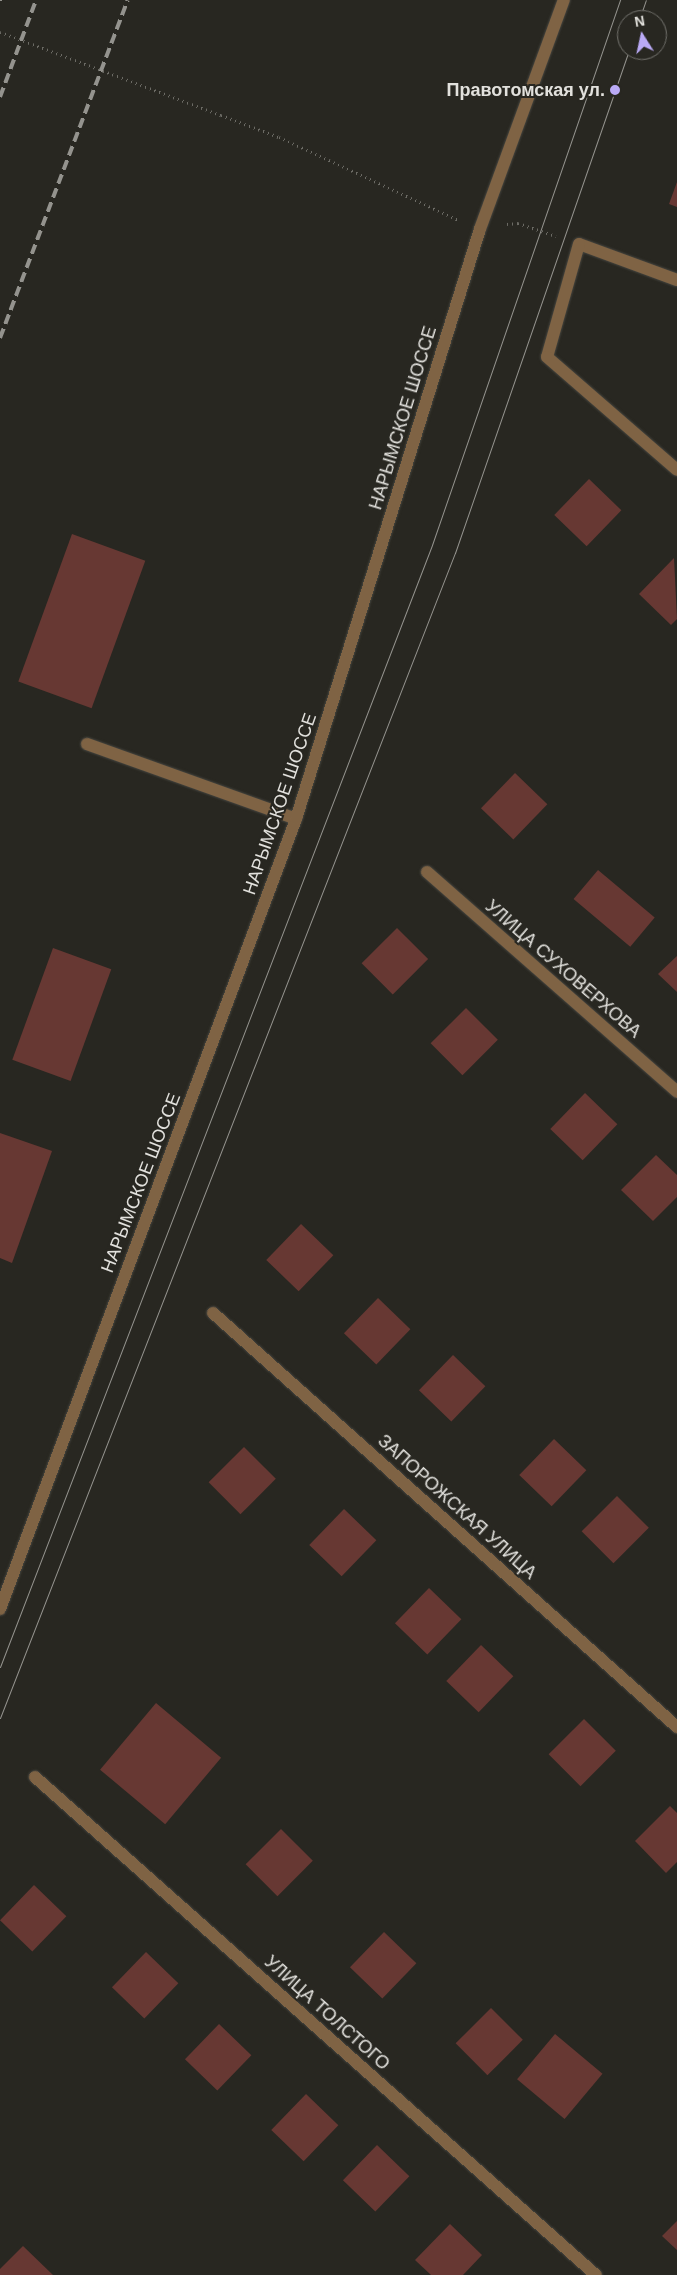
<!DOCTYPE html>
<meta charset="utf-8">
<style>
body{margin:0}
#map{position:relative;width:677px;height:2275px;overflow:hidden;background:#282721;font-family:Helvetica,sans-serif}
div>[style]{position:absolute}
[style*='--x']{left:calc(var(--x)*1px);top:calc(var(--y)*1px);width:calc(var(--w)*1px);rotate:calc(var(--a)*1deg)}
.building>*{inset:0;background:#673833;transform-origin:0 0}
.path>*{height:3px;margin-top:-1.5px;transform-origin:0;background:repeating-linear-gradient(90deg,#6c6b65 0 1px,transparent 0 5px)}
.roads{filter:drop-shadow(0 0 1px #46453f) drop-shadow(0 0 1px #46453f)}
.minor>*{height:12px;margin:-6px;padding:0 6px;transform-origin:6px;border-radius:6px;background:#7f6344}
.tram>*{height:1px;margin:-0.5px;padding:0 0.5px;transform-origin:0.5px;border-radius:0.5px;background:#94938e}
.rail>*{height:4px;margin-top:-2px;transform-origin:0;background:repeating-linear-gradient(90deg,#94938e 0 10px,transparent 0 15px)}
.path-bridge>*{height:3px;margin-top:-1.5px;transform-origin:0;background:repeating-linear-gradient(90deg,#6c6b65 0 1px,transparent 0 5px)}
.dots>*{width:14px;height:14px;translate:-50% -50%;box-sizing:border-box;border:2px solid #282721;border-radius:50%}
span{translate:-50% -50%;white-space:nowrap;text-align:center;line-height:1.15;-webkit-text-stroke:4px #282721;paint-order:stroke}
.poi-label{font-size:18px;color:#e2e1dd;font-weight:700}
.right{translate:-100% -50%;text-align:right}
.street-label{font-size:18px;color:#e2e1dd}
.north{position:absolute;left:617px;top:10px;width:50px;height:50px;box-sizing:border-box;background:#282721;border:1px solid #72716c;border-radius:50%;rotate:350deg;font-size:14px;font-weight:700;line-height:20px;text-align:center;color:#e2e1dd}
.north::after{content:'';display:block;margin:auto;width:18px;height:22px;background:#baaaf6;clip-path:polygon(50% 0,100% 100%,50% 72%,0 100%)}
</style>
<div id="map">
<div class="building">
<div style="clip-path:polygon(677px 182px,677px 207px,669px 204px)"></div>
<div style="left:589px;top:479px;width:45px;height:50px;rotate:44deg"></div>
<div style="left:72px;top:534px;width:78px;height:157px;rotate:20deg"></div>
<div style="clip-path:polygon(674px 558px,677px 619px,671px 625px,639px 594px)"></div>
<div style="left:515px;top:773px;width:45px;height:49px;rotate:44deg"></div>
<div style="left:598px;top:870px;width:74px;height:38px;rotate:40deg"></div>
<div style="left:397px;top:928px;width:44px;height:50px;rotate:45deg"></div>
<div style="left:53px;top:948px;width:62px;height:119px;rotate:20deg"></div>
<div style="clip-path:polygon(677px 956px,677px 992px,658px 974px)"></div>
<div style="left:466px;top:1008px;width:45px;height:50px;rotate:45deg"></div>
<div style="left:585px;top:1093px;width:45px;height:50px;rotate:44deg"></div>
<div style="clip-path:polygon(0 1133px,52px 1151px,12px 1263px,0 1258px)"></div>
<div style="clip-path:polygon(656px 1155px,677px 1175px,677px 1197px,653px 1221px,621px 1190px)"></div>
<div style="left:301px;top:1224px;width:45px;height:50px;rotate:44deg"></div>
<div style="left:378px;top:1298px;width:45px;height:49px;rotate:44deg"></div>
<div style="left:453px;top:1355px;width:45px;height:49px;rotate:44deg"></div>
<div style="left:554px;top:1439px;width:45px;height:50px;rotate:44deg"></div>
<div style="left:244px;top:1447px;width:45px;height:50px;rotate:45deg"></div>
<div style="left:617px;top:1496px;width:45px;height:50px;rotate:45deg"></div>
<div style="left:344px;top:1509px;width:45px;height:50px;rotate:44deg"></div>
<div style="left:429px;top:1588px;width:45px;height:49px;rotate:44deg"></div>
<div style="left:481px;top:1645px;width:45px;height:50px;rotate:44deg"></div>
<div style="left:156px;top:1703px;width:85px;height:87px;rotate:40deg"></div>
<div style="left:584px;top:1719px;width:45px;height:50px;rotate:45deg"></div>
<div style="clip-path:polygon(670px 1806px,677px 1813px,677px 1862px,666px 1873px,635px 1841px)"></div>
<div style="left:281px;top:1829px;width:45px;height:50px;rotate:45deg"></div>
<div style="left:34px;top:1885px;width:45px;height:49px;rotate:44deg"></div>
<div style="left:384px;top:1932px;width:45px;height:49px;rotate:44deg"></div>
<div style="left:146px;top:1952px;width:45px;height:49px;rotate:44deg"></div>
<div style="left:491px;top:2008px;width:45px;height:50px;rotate:45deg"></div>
<div style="left:219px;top:2024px;width:45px;height:49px;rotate:44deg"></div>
<div style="left:555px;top:2034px;width:62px;height:59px;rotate:40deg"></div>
<div style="left:306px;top:2094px;width:45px;height:50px;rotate:44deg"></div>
<div style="left:377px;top:2145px;width:45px;height:49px;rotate:44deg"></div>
<div style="clip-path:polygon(677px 2221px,677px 2250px,662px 2236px)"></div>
<div style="clip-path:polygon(450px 2224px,482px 2255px,463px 2275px,431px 2275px,415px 2260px)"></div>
<div style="clip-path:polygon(23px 2246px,53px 2275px,0 2275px,0 2269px)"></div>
</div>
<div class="path">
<div style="--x:221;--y:115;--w:62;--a:20.8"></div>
<div style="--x:279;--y:137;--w:198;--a:24.8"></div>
<div style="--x:507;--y:224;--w:11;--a:-5"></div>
<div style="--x:518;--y:223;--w:40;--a:18.9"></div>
</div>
<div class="roads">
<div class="minor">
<div style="--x:677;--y:280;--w:104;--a:-159.8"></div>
<div style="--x:579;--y:244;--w:117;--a:105.8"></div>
<div style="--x:547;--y:357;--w:172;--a:41"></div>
<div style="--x:87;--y:744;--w:222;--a:19.7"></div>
<div style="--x:427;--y:872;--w:333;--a:41.3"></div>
<div style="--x:213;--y:1313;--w:622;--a:41.74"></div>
<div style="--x:0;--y:1609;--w:844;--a:-69.46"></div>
<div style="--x:296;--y:819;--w:618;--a:-72.68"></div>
<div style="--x:480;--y:229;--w:244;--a:-69.9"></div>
<div style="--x:35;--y:1777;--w:750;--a:41.6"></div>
</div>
</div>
<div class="tram">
<div style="--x:639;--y:20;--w:21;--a:-71"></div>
<div style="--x:0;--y:1667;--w:1202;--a:-68.94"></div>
<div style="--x:432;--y:545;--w:577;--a:-70.97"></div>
<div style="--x:0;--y:1718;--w:1251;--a:-68.67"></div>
<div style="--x:455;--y:553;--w:532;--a:-70.92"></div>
</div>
<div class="rail">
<div style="--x:0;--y:1;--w:1;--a:-90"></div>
<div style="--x:0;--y:97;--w:103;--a:-69.6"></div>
<div style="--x:0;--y:338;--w:361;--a:-69.3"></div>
</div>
<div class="path-bridge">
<div style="--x:0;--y:32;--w:236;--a:20.6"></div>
</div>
<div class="dots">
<div style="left:615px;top:90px;background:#baaaf6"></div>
</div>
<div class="poi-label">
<span class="right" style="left:605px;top:90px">Правотомская ул.</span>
</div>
<div class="street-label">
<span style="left:403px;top:418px;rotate:-73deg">НАРЫМСКОЕ ШОССЕ</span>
<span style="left:280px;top:804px;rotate:-71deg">НАРЫМСКОЕ ШОССЕ</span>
<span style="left:563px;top:969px;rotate:41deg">УЛИЦА СУХОВЕРХОВА</span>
<span style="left:141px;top:1183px;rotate:-69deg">НАРЫМСКОЕ ШОССЕ</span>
<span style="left:457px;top:1507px;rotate:42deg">ЗАПОРОЖСКАЯ УЛИЦА</span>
<span style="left:327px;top:2013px;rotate:42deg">УЛИЦА ТОЛСТОГО</span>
</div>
<div class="north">N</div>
</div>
